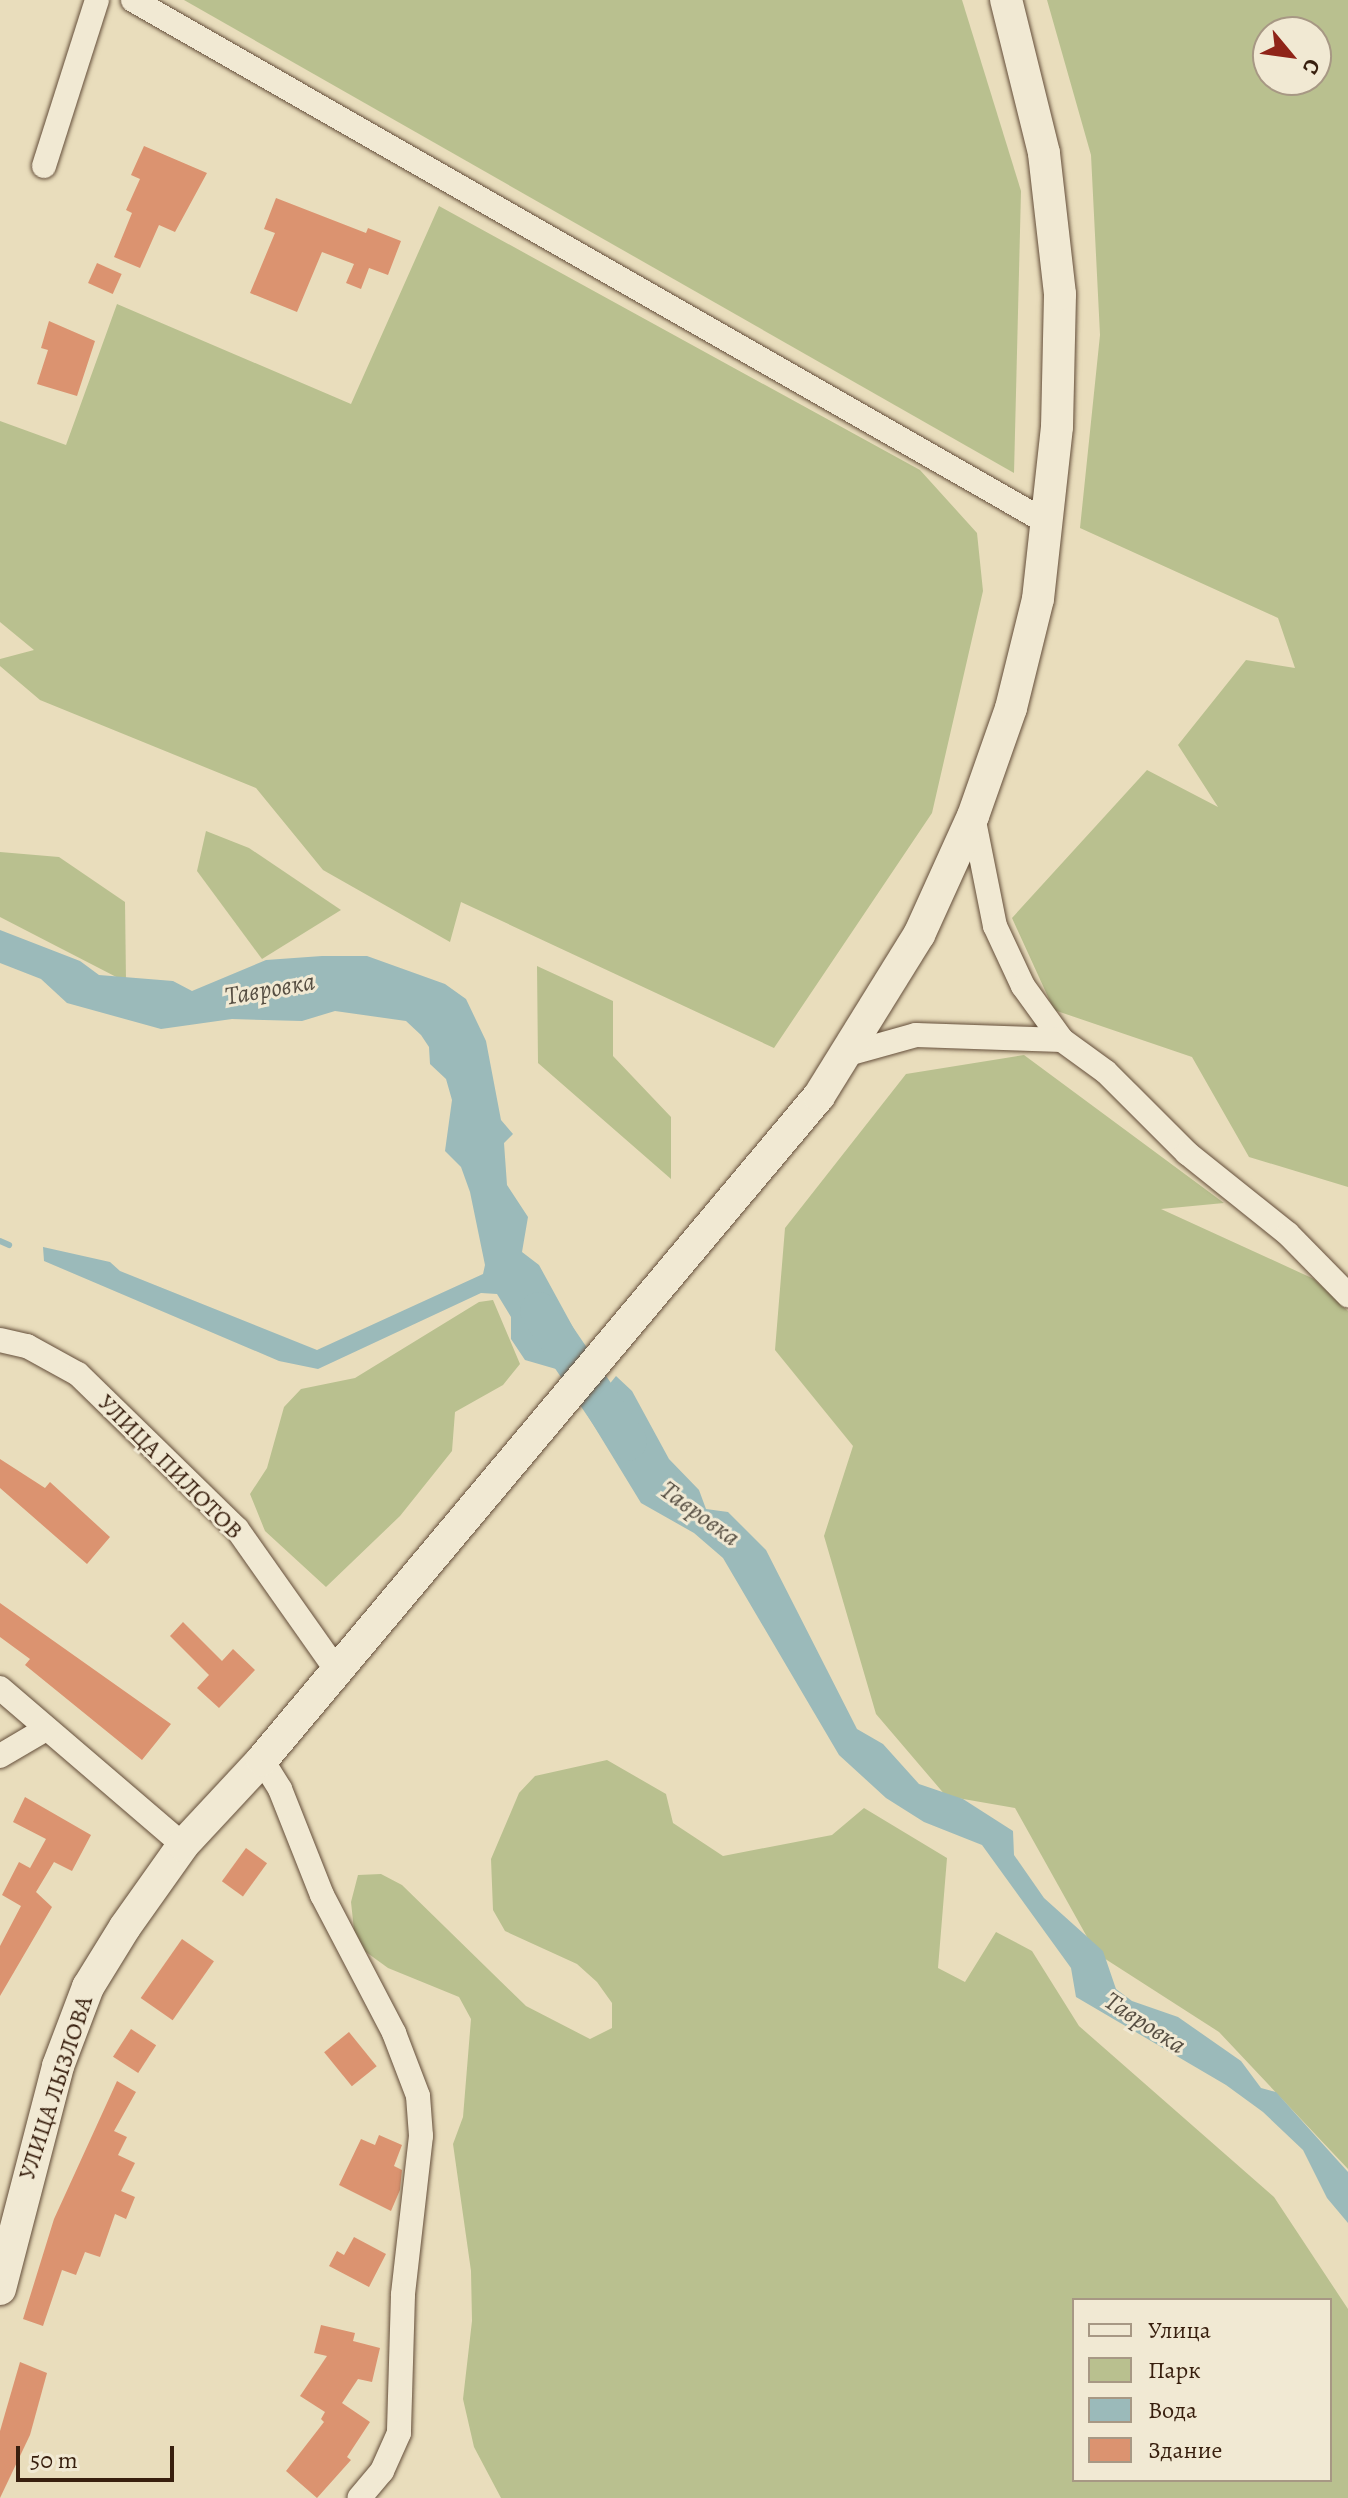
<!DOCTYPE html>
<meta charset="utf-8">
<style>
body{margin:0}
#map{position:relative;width:1348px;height:2498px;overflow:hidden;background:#e9ddbc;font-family:Alegreya,serif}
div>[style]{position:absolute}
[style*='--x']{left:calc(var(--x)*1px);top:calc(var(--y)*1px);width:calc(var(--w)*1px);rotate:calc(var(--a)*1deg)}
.green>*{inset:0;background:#b9c08f}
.water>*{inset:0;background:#9bbaba}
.stream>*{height:6px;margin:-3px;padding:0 3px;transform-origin:3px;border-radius:3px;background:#9bbaba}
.river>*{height:38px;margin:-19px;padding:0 19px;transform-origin:19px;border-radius:19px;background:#9bbaba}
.building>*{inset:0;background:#db9370;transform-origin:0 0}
.roads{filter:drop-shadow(0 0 2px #644e3a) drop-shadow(0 0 2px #644e3a)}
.street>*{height:24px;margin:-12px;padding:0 12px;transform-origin:12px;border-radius:12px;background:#f1e9d3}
.secondary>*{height:32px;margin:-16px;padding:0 16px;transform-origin:16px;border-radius:16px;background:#f1e9d3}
span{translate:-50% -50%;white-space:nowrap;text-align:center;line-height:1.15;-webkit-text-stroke:6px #f1e9d3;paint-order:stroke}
.street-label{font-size:24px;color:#381f0e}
.water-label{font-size:26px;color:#564e42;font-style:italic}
.legend{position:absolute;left:1072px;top:2298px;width:260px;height:184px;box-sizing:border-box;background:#f1e9d3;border:2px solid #a79884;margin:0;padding:10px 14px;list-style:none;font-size:24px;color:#381f0e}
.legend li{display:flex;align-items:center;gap:16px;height:40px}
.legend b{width:40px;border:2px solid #a79884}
.north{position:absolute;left:1252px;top:16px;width:80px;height:80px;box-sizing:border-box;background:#f1e9d3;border:2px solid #a79884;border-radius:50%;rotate:119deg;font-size:22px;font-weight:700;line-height:32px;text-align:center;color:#381f0e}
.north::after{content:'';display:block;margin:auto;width:28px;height:36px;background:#8f2418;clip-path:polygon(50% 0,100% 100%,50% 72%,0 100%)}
.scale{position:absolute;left:16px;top:2446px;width:158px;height:36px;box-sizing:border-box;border:4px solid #381f0e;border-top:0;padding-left:10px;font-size:24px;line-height:28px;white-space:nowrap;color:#381f0e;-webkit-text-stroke:6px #f1e9d3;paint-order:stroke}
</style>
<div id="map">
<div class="green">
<div style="clip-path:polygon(184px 0,962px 0,1021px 191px,1014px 473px)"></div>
<div style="clip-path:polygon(evenodd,1047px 0,1348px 0,1348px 1187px,1249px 1157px,1192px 1057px,1054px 1010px,1012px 918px,1147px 770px,1218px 807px,1178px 745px,1246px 660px,1295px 668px,1278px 618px,1080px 528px,1100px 335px,1091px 155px,1047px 0,1268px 32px,1316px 32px,1316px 80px,1268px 80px,1268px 32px)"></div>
<div style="clip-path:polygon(439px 206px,920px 470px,977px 533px,983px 591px,932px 813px,774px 1048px,461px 902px,450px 942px,323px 870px,256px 788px,40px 700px,0 666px,0 659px,34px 650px,0 622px,0 421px,66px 445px,117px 304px,351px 404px)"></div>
<div style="clip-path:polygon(206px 831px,249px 848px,341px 910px,262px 959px,197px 871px)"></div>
<div style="clip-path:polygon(0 852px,59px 857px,125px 902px,126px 982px,0 917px)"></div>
<div style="clip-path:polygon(537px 966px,613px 1001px,613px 1056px,671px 1117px,671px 1179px,538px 1063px)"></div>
<div style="clip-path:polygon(1024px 1055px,1224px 1203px,1161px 1209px,1314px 1279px,1348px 1311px,1348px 2169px,1219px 2032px,1096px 1953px,1015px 1808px,946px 1796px,876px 1714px,824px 1536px,853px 1446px,775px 1350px,785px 1228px,906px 1074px)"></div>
<div style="clip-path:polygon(493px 1300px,520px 1364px,503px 1385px,455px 1412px,452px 1451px,400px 1516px,326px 1587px,265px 1531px,250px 1494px,267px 1468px,284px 1407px,301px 1389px,355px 1378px,479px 1302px)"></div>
<div style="clip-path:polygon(evenodd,607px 1760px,666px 1794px,673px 1823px,723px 1856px,832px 1835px,864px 1808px,947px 1858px,938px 1968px,965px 1982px,996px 1932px,1032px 1951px,1079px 2026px,1274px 2197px,1348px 2309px,1348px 2498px,501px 2498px,474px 2447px,463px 2399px,472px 2321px,471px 2271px,453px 2144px,463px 2117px,471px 2019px,459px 1997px,388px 1968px,366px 1952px,354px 1930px,351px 1902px,358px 1875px,381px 1874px,402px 1885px,526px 2006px,590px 2039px,612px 2028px,612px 2003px,597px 1982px,577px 1964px,505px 1931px,493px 1910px,491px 1859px,519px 1793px,535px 1776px,607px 1760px,1074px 2300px,1330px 2300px,1330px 2480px,1074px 2480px,1074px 2300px)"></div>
</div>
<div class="water">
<div style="clip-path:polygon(0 930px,80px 961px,99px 975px,173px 981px,192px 991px,266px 960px,322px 956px,367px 956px,445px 984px,466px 999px,486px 1041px,501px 1120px,513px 1134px,504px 1143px,507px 1185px,528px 1217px,522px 1252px,539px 1265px,580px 1340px,556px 1369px,525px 1360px,511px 1339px,511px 1317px,497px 1294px,481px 1293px,318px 1369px,279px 1361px,44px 1261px,43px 1247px,110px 1262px,120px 1271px,317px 1350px,483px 1274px,485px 1265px,470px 1192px,461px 1167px,445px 1151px,452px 1100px,446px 1079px,430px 1064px,429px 1047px,421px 1035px,406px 1021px,335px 1011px,302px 1021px,232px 1019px,161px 1029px,67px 1003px,41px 979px,0 963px)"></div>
<div style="clip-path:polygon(616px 1376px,632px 1391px,669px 1459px,699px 1490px,706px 1509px,728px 1512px,766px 1550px,857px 1729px,883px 1744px,919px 1784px,963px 1799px,1013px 1831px,1014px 1855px,1044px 1898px,1103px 1951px,1116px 1989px,1132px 2001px,1178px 2017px,1241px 2061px,1261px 2088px,1276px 2092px,1348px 2172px,1348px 2223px,1327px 2198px,1303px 2150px,1263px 2112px,1226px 2085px,1076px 1997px,1071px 1968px,982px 1845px,924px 1822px,886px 1798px,839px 1755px,723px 1558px,694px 1533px,641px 1503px,586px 1413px)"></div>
</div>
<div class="stream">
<div style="--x:0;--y:1241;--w:10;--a:24"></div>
</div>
<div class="river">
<div style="--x:539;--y:1311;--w:158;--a:55.8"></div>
</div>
<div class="building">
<div style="clip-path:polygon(144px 146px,207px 173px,175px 232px,159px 225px,140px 268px,114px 257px,132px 213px,126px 210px,140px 179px,131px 175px)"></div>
<div style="clip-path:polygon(276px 198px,366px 233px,368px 228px,401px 241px,388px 275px,369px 268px,361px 289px,346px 283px,354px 264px,322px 252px,297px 312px,250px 293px,275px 233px,264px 229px)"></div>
<div style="left:97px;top:263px;width:27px;height:22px;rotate:24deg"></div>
<div style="clip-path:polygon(49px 321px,95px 341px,77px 396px,37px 384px,48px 350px,41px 348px)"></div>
<div style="clip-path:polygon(0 1459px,45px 1488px,50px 1482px,110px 1537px,87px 1564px,0 1488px)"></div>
<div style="clip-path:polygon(0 1603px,171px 1724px,142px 1760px,25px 1665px,30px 1659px,0 1637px)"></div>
<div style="clip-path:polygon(183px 1622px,222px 1661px,233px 1649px,255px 1670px,219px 1708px,197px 1688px,209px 1675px,170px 1636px)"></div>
<div style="clip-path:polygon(25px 1797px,91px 1835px,72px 1871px,54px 1862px,36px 1892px,52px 1907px,0 1996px,0 1946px,21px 1906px,2px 1895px,19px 1862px,30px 1868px,46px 1839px,13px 1822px)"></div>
<div style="left:246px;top:1848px;width:26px;height:41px;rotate:36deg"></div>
<div style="left:182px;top:1939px;width:39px;height:72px;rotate:35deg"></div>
<div style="left:131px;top:2029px;width:30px;height:33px;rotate:33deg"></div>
<div style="left:349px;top:2032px;width:44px;height:32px;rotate:51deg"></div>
<div style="clip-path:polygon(117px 2081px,136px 2092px,114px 2131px,127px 2137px,118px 2155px,135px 2163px,121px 2191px,135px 2197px,126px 2219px,115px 2214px,100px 2257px,85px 2252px,76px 2275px,62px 2270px,43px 2326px,23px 2319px,54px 2219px)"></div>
<div style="clip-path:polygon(379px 2135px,402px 2145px,394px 2166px,402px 2170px,400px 2190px,391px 2211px,339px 2185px,361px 2139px,375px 2145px)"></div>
<div style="clip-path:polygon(354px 2237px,386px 2254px,369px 2287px,329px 2266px,337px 2251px,344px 2255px)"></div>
<div style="clip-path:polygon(321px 2325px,355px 2333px,353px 2341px,380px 2348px,372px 2382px,358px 2379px,342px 2403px,370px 2422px,347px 2457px,351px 2460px,317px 2498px,286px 2471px,324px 2422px,321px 2419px,325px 2412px,300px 2396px,327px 2356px,314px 2353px)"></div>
<div style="clip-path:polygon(20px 2362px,47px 2373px,30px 2435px,0 2498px,0 2431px)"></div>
</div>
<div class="roads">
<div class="street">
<div style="--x:133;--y:0;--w:1054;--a:29.75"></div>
<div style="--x:44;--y:166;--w:174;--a:-72.3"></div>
<div style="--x:973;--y:816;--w:112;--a:78.7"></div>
<div style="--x:995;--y:926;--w:66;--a:65"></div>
<div style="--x:1023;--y:986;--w:67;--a:54.2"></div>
<div style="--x:1062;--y:1040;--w:54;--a:36"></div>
<div style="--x:1106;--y:1072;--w:115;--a:45"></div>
<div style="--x:1187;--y:1153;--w:129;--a:38.7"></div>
<div style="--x:1288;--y:1234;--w:86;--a:45.5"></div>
<div style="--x:848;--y:1054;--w:71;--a:-15.6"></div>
<div style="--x:916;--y:1035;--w:146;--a:2"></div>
<div style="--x:0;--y:1340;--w:28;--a:13"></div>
<div style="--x:27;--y:1346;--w:58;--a:28.8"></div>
<div style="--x:78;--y:1374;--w:222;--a:44.3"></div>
<div style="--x:237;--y:1529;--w:174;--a:54.8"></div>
<div style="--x:0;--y:1688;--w:241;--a:40.6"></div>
<div style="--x:0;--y:1756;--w:53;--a:-30.4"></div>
<div style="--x:262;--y:1760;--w:34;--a:58"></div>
<div style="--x:280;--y:1789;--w:114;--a:68.4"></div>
<div style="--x:322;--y:1895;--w:156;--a:62.4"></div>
<div style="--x:394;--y:2033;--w:67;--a:69.1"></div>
<div style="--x:418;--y:2096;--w:40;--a:85.7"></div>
<div style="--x:421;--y:2136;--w:160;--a:96.5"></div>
<div style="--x:403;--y:2295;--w:138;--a:91.7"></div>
<div style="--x:399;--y:2433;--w:42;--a:114.1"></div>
<div style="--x:382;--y:2471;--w:35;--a:130"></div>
</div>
<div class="secondary">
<div style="--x:0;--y:2289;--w:230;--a:-75.4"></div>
<div style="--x:58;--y:2066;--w:85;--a:-69.2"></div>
<div style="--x:88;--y:1987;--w:70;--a:-58.3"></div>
<div style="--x:125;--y:1927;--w:100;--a:-54.7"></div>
<div style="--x:183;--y:1845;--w:116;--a:-47.1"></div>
<div style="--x:262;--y:1760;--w:867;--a:-50.01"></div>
<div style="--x:819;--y:1096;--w:190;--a:-58.2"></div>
<div style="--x:919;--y:935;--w:131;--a:-65.6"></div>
<div style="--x:973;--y:816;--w:114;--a:-70.6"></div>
<div style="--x:1011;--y:708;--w:112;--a:-76.1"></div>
<div style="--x:1038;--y:599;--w:173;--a:-83.7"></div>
<div style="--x:1057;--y:427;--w:133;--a:-88.7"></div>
<div style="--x:1060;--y:294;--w:142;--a:-96.5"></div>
<div style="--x:1044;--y:153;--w:158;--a:-103.9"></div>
</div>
</div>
<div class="street-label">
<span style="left:170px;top:1467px;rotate:45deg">УЛИЦА ПИЛОТОВ</span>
<span style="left:56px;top:2088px;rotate:-72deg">УЛИЦА ЛЫЗЛОВА</span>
</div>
<div class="water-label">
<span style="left:270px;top:989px;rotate:-10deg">Тавровка</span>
<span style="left:700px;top:1514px;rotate:36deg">Тавровка</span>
<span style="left:1145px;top:2023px;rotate:33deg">Тавровка</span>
</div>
<ul class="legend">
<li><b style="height:10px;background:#f1e9d3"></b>Улица</li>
<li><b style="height:22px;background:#b9c08f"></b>Парк</li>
<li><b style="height:22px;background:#9bbaba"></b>Вода</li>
<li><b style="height:22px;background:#db9370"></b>Здание</li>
</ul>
<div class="north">С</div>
<div class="scale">50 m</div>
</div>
